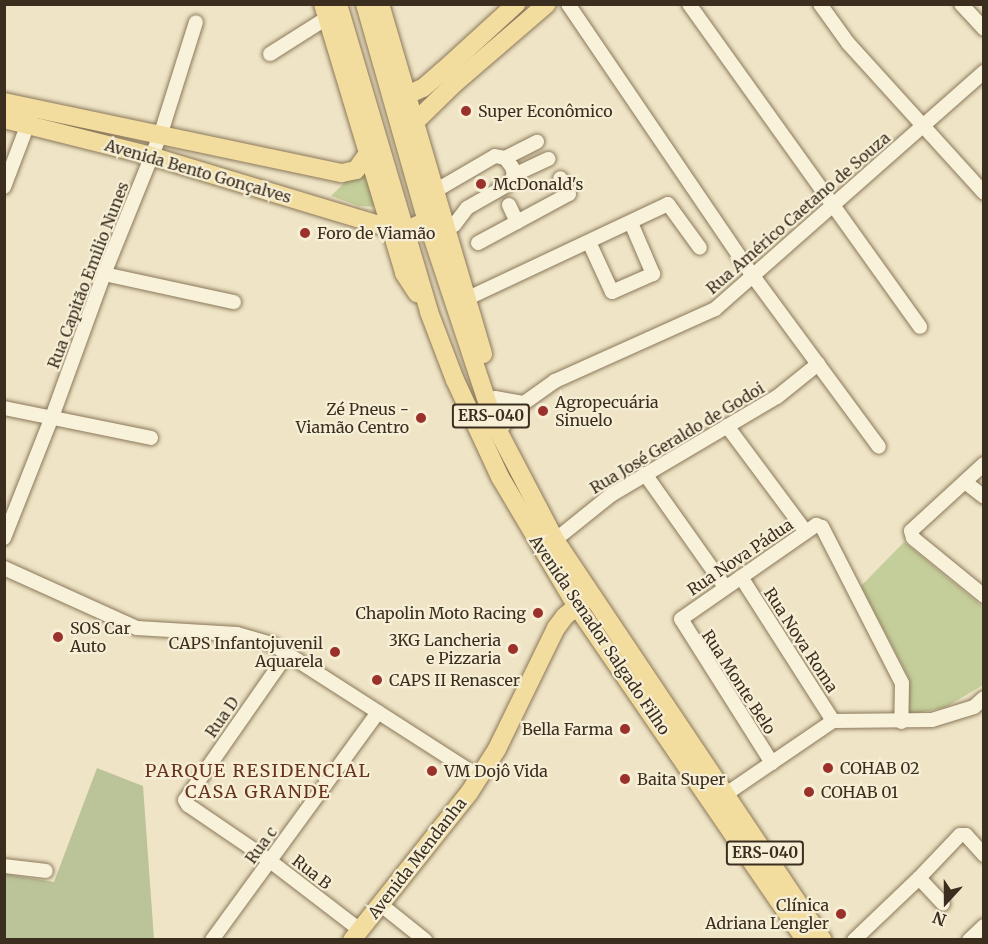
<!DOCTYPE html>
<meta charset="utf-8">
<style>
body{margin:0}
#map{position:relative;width:988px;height:944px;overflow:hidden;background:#efe5c6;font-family:Merriweather,serif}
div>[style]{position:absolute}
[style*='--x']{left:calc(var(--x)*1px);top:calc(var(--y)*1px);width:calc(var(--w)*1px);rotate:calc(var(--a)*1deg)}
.green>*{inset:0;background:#c4ce9a}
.cemetery>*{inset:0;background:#bbc399}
.roads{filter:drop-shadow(0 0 2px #8b785b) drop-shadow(0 0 2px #8b785b)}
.minor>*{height:14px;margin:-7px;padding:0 7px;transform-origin:7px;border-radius:7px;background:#f9f2da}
.major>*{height:18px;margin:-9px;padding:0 9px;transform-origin:9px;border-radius:9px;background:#f2dd9f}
.dots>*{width:16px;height:16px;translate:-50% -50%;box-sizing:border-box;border:3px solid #f6efd6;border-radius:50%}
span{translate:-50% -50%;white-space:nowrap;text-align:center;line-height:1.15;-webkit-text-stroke:4.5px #f6efd6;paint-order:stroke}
.shield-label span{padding:2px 4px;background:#f6efd6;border:2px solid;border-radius:4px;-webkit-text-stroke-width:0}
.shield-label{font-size:15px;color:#3b2e1f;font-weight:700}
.poi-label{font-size:16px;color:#3b2e1f}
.left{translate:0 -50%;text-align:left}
.right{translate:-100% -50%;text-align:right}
.street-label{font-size:16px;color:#3b2e1f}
.neighbourhood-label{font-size:18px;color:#68321e;letter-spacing:1.5px}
.frame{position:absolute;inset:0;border:6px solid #3b2e1f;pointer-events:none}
.north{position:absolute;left:916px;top:872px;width:60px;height:60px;-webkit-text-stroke:4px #f6efd6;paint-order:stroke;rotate:201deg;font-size:16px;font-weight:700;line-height:24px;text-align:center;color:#3b2e1f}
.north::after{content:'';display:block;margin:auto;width:21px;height:27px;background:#3b2e1f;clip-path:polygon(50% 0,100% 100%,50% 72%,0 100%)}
</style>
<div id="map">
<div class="green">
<div style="clip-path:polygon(368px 174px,377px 207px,359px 206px,331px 196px,346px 181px)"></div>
<div style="clip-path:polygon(904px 542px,983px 607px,983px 685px,946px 707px,909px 715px,909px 678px,861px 586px)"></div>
</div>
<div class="cemetery">
<div style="clip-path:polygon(97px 768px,143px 786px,154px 939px,5px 939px,5px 874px,54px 882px)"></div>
</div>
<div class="roads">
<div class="minor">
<div style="--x:568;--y:4;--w:329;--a:55.8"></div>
<div style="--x:753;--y:276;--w:212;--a:53.6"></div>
<div style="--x:689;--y:4;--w:397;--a:54.4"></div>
<div style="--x:820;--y:4;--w:48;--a:54.3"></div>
<div style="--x:848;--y:43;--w:202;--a:47.8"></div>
<div style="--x:961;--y:4;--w:34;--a:47"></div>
<div style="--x:270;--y:54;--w:67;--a:-32.3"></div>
<div style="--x:505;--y:158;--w:36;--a:-27"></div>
<div style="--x:514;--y:175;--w:38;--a:-25"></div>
<div style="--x:4;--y:187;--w:76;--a:-69.2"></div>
<div style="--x:435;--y:191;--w:69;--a:-30.3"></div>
<div style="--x:495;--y:156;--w:10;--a:11"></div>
<div style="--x:505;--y:158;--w:11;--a:52"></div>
<div style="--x:512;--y:167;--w:8;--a:76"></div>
<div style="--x:514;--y:175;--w:10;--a:119"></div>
<div style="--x:509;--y:184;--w:48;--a:150.3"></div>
<div style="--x:467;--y:208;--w:21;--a:127"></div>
<div style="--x:454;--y:225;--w:10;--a:156"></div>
<div style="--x:509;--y:205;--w:19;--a:65"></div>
<div style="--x:589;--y:242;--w:55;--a:65.3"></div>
<div style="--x:612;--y:292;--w:45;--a:-23.7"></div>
<div style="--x:653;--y:274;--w:56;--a:-113.3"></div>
<div style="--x:478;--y:243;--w:103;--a:-28.3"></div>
<div style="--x:569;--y:194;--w:18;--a:-119"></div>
<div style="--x:104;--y:274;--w:133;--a:12.2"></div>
<div style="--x:466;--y:299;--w:223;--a:-25.2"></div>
<div style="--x:668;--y:204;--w:54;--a:54"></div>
<div style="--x:495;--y:398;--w:28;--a:10"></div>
<div style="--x:4;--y:408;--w:150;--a:11.5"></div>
<div style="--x:503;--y:426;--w:23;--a:-52"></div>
<div style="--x:517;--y:408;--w:47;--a:-35.4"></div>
<div style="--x:555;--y:381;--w:175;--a:-24.2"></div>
<div style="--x:715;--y:309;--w:359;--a:-41.4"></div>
<div style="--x:727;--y:426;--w:132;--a:53.3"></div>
<div style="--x:984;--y:464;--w:99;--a:137.5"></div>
<div style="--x:911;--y:531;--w:7;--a:74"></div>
<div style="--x:913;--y:538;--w:92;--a:39.2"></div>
<div style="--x:645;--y:474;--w:138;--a:54.7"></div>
<div style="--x:965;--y:482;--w:24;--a:38"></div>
<div style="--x:4;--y:538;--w:130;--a:-68.4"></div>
<div style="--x:52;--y:417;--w:152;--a:-70"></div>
<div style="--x:104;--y:274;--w:152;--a:-68"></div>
<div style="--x:161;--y:133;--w:116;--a:-72.5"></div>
<div style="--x:555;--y:540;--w:72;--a:-38.8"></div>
<div style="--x:611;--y:495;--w:193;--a:-30.6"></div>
<div style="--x:777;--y:397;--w:53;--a:-38.8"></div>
<div style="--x:4;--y:568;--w:146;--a:24.3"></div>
<div style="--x:137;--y:628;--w:100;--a:3.4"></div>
<div style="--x:237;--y:634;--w:36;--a:16"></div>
<div style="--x:272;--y:644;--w:246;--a:32.7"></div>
<div style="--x:741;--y:577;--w:171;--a:57.4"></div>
<div style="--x:287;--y:654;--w:178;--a:124.9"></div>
<div style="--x:185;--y:800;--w:6;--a:59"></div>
<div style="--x:188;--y:805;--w:99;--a:34.3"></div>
<div style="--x:270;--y:861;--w:113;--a:37.5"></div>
<div style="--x:772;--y:763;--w:170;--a:-122.3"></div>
<div style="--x:681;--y:619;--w:165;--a:-34.8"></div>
<div style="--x:816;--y:525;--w:6;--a:18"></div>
<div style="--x:822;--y:527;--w:175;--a:62.9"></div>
<div style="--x:902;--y:683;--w:39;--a:91"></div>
<div style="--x:726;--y:794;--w:130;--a:-34.3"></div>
<div style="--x:833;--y:721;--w:99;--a:-0.6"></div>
<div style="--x:932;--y:720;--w:44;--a:-17.2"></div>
<div style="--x:974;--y:707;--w:13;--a:-42"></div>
<div style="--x:4;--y:866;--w:42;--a:6.8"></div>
<div style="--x:919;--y:878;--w:35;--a:47"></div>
<div style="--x:380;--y:904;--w:58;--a:38.7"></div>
<div style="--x:212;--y:940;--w:282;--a:-53.9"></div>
<div style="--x:854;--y:940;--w:90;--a:-43.6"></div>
<div style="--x:919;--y:878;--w:59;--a:-46.4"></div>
<div style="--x:960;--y:835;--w:6;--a:0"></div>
<div style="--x:966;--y:835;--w:27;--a:48"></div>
<div style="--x:969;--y:940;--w:21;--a:-43"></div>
</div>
<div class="major">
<div style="--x:323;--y:4;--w:281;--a:73.2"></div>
<div style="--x:404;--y:273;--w:24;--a:57"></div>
<div style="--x:338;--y:4;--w:321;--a:73.5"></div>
<div style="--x:429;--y:312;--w:73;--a:69.1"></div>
<div style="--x:455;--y:380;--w:107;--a:65.1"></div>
<div style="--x:500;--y:477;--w:149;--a:59.3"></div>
<div style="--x:576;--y:605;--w:406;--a:55.6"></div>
<div style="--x:365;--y:4;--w:223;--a:74.1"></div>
<div style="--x:426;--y:218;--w:218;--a:71.6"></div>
<div style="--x:495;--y:425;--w:130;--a:62.4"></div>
<div style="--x:555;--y:540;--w:481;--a:56.2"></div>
<div style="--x:380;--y:4;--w:365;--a:73.6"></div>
<div style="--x:407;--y:95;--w:17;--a:-24"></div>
<div style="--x:423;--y:88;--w:28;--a:-41"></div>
<div style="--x:444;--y:70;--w:98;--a:-42.5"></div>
<div style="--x:4;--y:102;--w:345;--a:11.9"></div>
<div style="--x:342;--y:173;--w:14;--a:-12"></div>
<div style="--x:356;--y:170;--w:19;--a:-54"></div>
<div style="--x:4;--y:119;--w:152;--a:14.1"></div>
<div style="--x:151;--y:156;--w:250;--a:16.8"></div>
<div style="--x:390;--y:228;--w:21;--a:0"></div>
<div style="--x:411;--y:228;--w:12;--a:-24"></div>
<div style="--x:422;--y:223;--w:15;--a:-53"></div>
<div style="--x:431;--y:211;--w:16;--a:-72"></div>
<div style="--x:415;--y:122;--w:56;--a:-44.3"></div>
<div style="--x:455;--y:83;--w:121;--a:-40.7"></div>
<div style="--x:352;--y:940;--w:188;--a:-51.5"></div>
<div style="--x:469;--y:793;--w:52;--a:-57.5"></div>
<div style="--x:497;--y:749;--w:135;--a:-64"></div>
<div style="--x:556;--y:628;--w:15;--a:-53"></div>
<div style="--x:565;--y:616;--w:26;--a:-39"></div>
</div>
</div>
<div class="dots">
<div style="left:466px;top:111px;background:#9b312b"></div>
<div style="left:481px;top:184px;background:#9b312b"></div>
<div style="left:305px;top:233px;background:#9b312b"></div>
<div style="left:543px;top:411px;background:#9b312b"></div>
<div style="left:421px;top:418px;background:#9b312b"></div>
<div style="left:538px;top:613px;background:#9b312b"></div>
<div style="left:58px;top:637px;background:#9b312b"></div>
<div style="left:513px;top:649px;background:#9b312b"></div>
<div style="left:335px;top:652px;background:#9b312b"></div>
<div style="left:377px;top:680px;background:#9b312b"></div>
<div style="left:625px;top:729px;background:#9b312b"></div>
<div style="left:828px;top:768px;background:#9b312b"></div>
<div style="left:432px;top:771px;background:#9b312b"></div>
<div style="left:625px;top:779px;background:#9b312b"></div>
<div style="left:809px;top:792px;background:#9b312b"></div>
<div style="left:841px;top:914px;background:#9b312b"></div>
</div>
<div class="shield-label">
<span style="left:491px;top:416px">ERS-040</span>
<span style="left:765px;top:853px">ERS-040</span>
</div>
<div class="poi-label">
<span class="left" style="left:478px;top:111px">Super Econômico</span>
<span class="left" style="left:493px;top:184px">McDonald's</span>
<span class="left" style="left:317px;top:233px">Foro de Viamão</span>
<span class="left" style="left:555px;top:411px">Agropecuária<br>Sinuelo</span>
<span class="right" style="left:409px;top:418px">Zé Pneus -<br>Viamão Centro</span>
<span class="right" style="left:526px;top:613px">Chapolin Moto Racing</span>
<span class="left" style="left:70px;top:637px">SOS Car<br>Auto</span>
<span class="right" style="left:501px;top:649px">3KG Lancheria<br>e Pizzaria</span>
<span class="right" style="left:323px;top:652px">CAPS Infantojuvenil<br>Aquarela</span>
<span class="left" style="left:389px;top:680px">CAPS II Renascer</span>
<span class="right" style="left:613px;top:729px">Bella Farma</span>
<span class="left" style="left:840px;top:768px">COHAB 02</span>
<span class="left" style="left:444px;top:771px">VM Dojô Vida</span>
<span class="left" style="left:637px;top:779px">Baita Super</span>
<span class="left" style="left:821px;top:792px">COHAB 01</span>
<span class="right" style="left:829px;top:914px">Clínica<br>Adriana Lengler</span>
</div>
<div class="street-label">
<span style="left:198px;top:171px;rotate:16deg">Avenida Bento Gonçalves</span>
<span style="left:798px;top:213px;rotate:-41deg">Rua Américo Caetano de Souza</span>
<span style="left:88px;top:275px;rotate:-69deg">Rua Capitão Emilio Nunes</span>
<span style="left:677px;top:438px;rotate:-31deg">Rua José Geraldo de Godoi</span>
<span style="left:740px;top:557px;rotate:-34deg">Rua Nova Pádua</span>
<span style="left:600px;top:635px;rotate:56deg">Avenida Senador Salgado Filho</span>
<span style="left:801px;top:640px;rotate:57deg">Rua Nova Roma</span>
<span style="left:739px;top:682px;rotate:57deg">Rua Monte Belo</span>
<span style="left:222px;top:717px;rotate:-55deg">Rua D</span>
<span style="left:261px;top:845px;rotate:-54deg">Rua c</span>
<span style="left:417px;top:858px;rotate:-52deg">Avenida Mendanha</span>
<span style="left:312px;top:872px;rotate:38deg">Rua B</span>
</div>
<div class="neighbourhood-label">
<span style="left:258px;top:782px">PARQUE RESIDENCIAL<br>CASA GRANDE</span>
</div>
<div class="frame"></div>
<div class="north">N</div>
</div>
